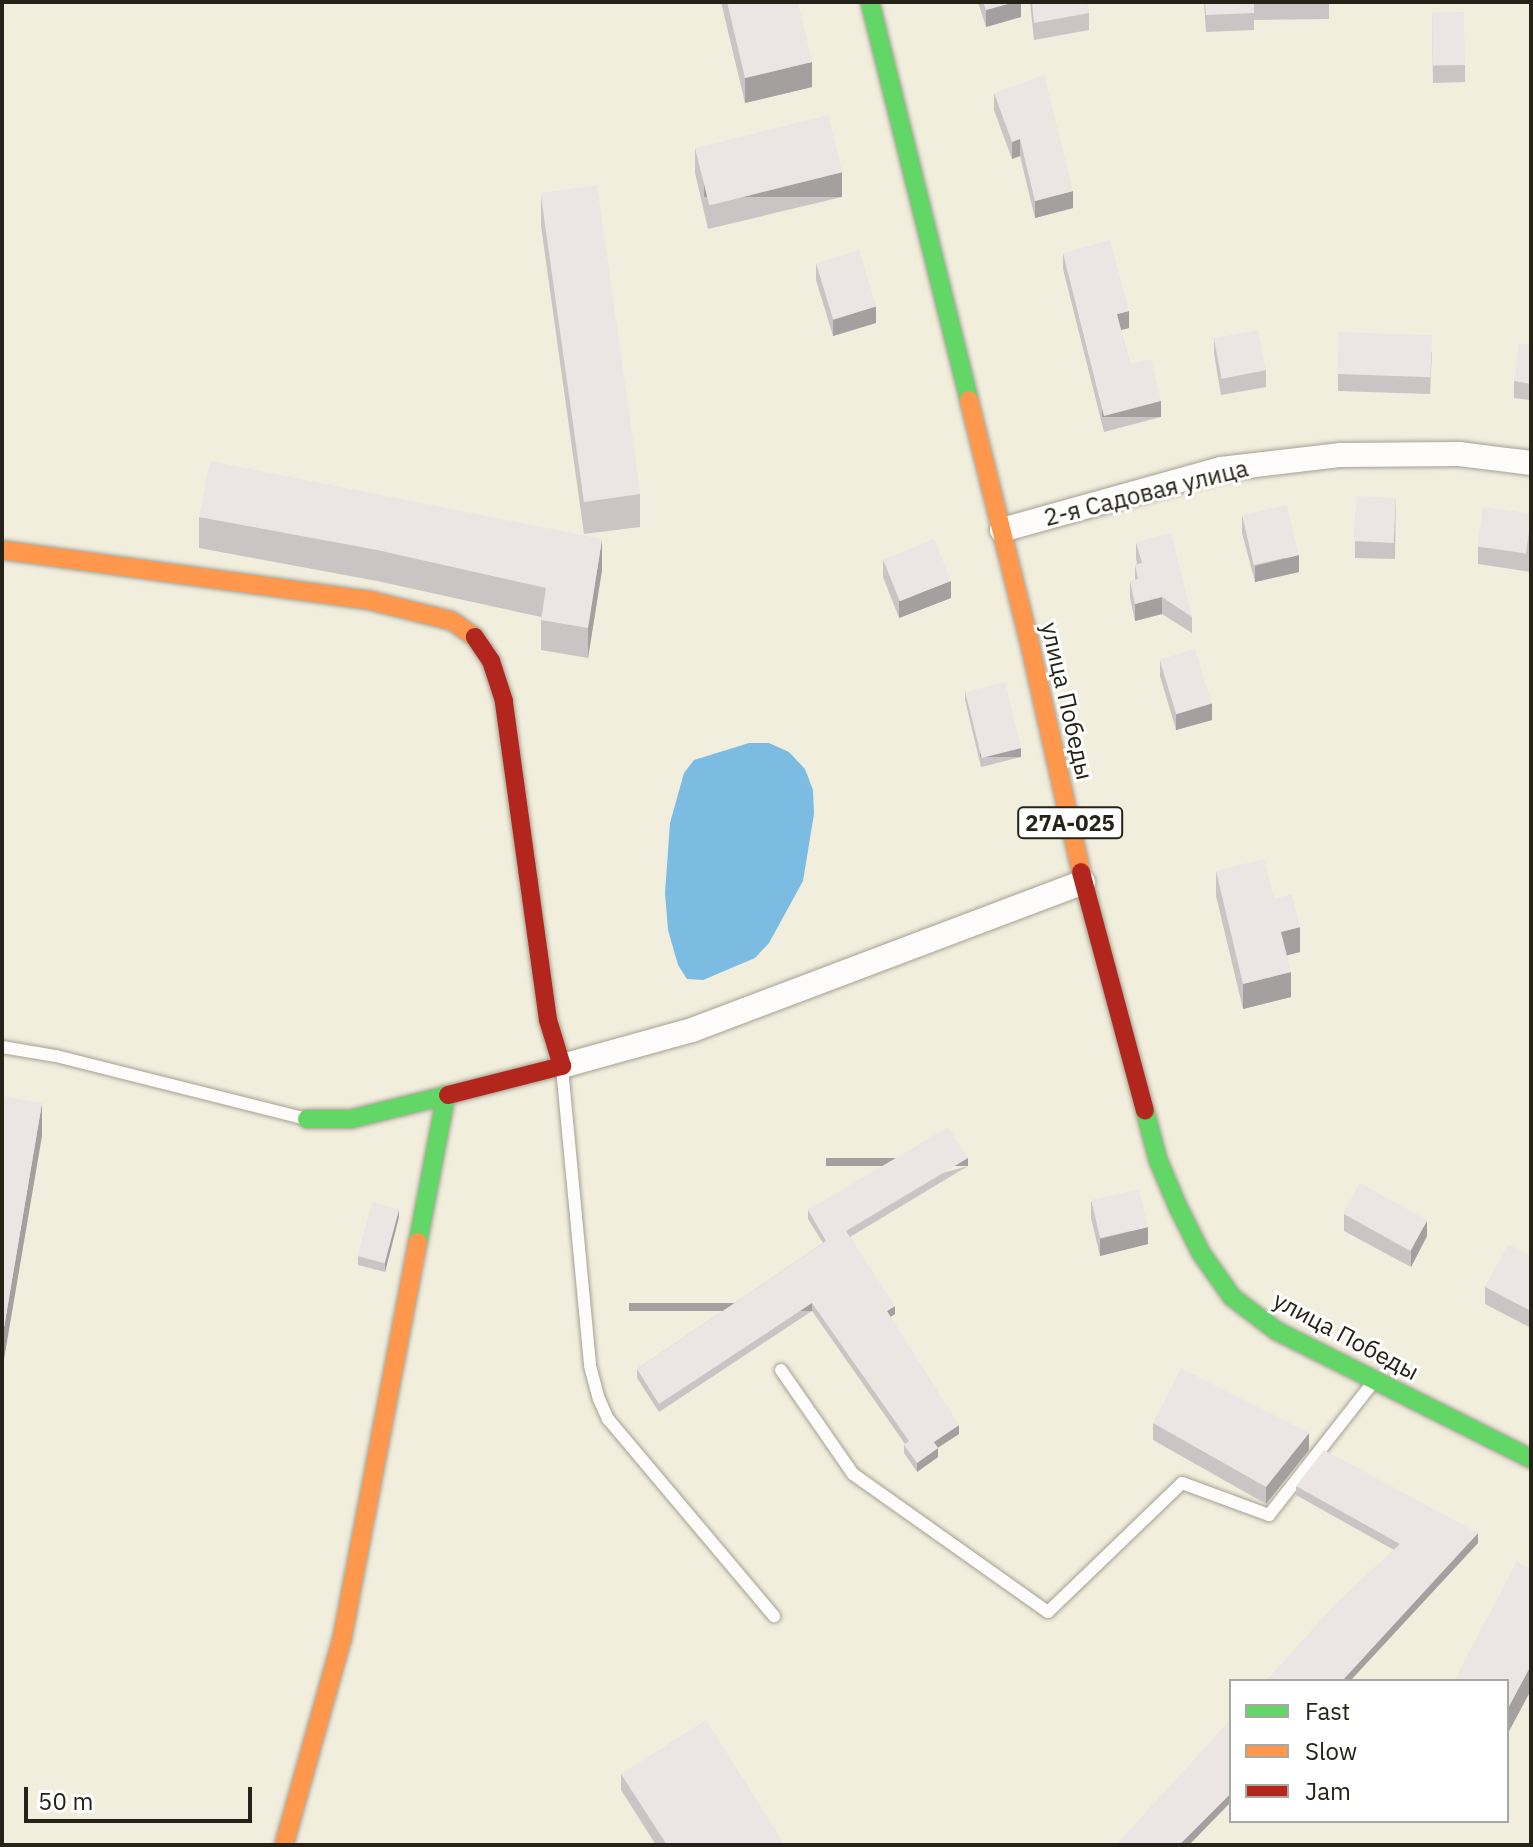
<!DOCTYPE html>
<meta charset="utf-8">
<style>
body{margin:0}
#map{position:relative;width:1533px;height:1847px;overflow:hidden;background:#f2eedd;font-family:"IBM Plex Sans",sans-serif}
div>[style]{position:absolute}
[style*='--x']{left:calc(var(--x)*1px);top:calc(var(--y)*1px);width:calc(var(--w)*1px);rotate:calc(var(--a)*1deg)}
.water>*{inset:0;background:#7cbce3}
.roads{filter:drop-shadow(0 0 2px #a4a194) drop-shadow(0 0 2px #a4a194)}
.lane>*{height:12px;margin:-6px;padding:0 6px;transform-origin:6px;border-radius:6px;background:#fdfcfa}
.street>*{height:24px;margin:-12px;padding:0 12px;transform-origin:12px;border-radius:12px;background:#fdfcfa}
.fast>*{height:18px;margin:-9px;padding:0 9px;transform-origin:9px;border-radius:9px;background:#63d668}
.slow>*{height:18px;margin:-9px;padding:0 9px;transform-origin:9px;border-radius:9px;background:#ff974d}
.jam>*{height:18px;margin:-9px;padding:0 9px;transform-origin:9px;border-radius:9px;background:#b3261e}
.wall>*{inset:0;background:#cac5c4}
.shaded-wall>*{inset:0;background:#a4a0a0;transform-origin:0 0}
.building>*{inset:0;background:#ebe5e4;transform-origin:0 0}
span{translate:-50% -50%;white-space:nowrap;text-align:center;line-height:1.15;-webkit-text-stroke:6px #fff;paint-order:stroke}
.shield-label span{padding:2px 6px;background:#fff;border:2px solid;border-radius:6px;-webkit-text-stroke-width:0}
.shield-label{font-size:22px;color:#252217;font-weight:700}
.street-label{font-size:24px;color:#252217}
.frame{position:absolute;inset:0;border:4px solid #252217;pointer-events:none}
.legend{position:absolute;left:1229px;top:1679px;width:280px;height:144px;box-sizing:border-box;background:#fff;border:2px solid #a8a7a2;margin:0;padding:10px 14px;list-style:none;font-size:24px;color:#252217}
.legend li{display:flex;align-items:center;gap:16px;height:40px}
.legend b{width:40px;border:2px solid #a8a7a2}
.scale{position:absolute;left:24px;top:1787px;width:228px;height:36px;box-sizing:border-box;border:4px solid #252217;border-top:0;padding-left:10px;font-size:24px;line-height:28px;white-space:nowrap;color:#252217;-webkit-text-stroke:6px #fff;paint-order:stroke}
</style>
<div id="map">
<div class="water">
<div style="clip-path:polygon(749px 743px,769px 743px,789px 752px,805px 769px,813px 790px,814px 814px,803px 881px,769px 943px,755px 958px,703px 980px,687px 979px,678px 965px,668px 930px,665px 893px,670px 823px,684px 773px,694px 760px)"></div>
</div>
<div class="roads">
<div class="lane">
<div style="--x:2;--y:1047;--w:55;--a:9.5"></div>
<div style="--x:56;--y:1056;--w:258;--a:14.1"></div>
<div style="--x:562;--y:1068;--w:299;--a:84.6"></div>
<div style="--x:590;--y:1366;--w:34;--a:75"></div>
<div style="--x:599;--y:1399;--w:22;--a:66"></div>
<div style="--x:608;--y:1419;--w:258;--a:49.9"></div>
<div style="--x:781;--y:1370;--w:126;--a:55.3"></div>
<div style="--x:853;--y:1474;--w:239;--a:35.3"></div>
<div style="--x:1048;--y:1612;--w:186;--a:-43.9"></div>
<div style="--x:1182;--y:1483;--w:93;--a:20.2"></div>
<div style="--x:1269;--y:1515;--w:164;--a:-51.9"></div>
</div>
<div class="street">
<div style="--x:1002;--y:530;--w:227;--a:-15.6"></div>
<div style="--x:1221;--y:469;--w:121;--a:-6.7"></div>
<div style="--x:1341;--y:455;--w:118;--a:-0.5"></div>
<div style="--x:1459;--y:454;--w:73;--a:7.1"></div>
<div style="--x:562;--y:1066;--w:135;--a:-15.5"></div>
<div style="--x:692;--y:1030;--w:418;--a:-20.7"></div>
</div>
<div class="fast">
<div style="--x:870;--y:2;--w:410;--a:76"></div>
<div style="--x:1145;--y:1111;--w:51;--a:75.1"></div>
<div style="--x:1158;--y:1160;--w:51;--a:66.9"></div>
<div style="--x:1178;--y:1207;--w:51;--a:63.4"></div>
<div style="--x:1201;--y:1253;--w:54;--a:54.8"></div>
<div style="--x:1232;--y:1297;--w:56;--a:37.1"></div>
<div style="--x:1277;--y:1331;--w:284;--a:26.7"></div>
<div style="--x:307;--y:1119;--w:44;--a:0"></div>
<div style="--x:351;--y:1119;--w:100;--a:-13.9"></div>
<div style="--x:418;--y:1242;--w:150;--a:-79.2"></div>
</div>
<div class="slow">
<div style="--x:969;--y:400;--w:243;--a:76"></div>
<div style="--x:1028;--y:636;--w:242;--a:77.3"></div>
<div style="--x:2;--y:550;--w:373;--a:7.8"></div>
<div style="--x:372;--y:601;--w:82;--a:14"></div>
<div style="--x:452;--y:621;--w:28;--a:35"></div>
<div style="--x:284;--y:1845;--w:214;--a:-74.3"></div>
<div style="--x:342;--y:1639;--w:404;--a:-79.2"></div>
</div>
<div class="jam">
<div style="--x:1081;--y:872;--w:247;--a:75"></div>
<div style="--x:448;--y:1095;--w:118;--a:-14.3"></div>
<div style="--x:562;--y:1066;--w:48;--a:-106.9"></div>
<div style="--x:548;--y:1020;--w:322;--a:-97.9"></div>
<div style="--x:504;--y:701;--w:42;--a:-108"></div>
<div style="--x:491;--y:661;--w:29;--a:-124"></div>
</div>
</div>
<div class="wall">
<div style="clip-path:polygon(721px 2px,798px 2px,812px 87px,745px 103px)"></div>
<div style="clip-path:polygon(978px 2px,1021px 2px,1021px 17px,986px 27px)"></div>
<div style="clip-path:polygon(1030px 2px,1087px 2px,1089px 13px,1089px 30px,1034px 40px)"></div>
<div style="clip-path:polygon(1204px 2px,1329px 2px,1329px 19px,1254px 20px,1254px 30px,1206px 32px)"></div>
<div style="clip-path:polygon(1432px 13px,1465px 65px,1465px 82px,1433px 83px)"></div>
<div style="clip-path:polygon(994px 93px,1073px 208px,1035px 218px,1020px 156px,1012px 159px,994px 110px)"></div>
<div style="clip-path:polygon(695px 148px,842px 197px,708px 229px,695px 173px)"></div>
<div style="clip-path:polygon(541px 193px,640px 494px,640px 527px,584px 534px,541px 226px)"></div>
<div style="clip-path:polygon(1063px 253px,1129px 328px,1121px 330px,1130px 364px,1161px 417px,1104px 432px,1063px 269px)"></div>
<div style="clip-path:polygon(816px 263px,876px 323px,833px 336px,816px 280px)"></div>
<div style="clip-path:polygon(1214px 338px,1266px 370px,1266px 387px,1221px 395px,1214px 354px)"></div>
<div style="clip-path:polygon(1531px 345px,1531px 400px,1514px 398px,1514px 381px)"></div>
<div style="clip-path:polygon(1432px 352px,1430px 394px,1338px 391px,1338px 374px)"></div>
<div style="clip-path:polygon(1396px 498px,1395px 559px,1355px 558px,1355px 541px)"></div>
<div style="clip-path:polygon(1531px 514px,1531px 572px,1478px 564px,1478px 547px)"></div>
<div style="clip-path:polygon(1242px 516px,1299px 572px,1255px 582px,1242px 533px)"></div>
<div style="clip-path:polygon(199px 517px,602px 570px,588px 658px,541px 650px,541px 617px,377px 581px,199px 548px)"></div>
<div style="clip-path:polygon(1136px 542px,1192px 617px,1192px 633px,1162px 614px,1135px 621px,1130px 598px,1130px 581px,1135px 580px,1135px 565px,1137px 564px,1136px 559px)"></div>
<div style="clip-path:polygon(883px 560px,951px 598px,899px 618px,883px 577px)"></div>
<div style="clip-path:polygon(1160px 660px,1212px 720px,1176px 730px,1160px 676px)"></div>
<div style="clip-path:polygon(965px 691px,1021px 757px,981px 767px,965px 700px)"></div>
<div style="clip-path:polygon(1216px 871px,1274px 899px,1300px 952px,1287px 955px,1291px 997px,1243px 1009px,1216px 896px)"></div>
<div style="clip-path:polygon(968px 1166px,850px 1237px,895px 1314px,890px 1317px,959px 1434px,938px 1448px,938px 1457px,917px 1472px,904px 1453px,904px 1445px,905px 1444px,812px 1311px,659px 1412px,637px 1378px,637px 1369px,823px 1243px,808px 1219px,808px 1210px)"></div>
<div style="clip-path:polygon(1091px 1201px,1148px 1244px,1100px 1256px,1091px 1218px)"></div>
<div style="clip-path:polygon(1344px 1214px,1427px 1236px,1411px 1267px,1344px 1231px)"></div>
<div style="clip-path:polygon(399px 1217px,385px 1272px,358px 1265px,358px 1256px)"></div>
<div style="clip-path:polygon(1531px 1256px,1531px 1328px,1485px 1304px,1485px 1287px)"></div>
<div style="clip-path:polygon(1153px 1423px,1309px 1450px,1266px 1504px,1153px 1440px)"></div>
<div style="clip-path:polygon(1296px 1486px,1478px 1543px,1350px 1681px,1266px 1681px,1394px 1550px,1296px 1495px)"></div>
<div style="clip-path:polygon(621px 1774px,785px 1845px,656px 1845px,621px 1790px)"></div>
</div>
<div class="shaded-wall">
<div style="clip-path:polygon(1015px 2px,1021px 2px,1021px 17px,986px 27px,986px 10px)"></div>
<div style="clip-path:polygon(812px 62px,812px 87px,745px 103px,745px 78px)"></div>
<div style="clip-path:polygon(1020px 139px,1020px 156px,1012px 159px,1012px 142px)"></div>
<div style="left:842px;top:172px;width:25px;height:138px;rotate:90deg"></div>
<div style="clip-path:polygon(1073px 191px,1073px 208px,1035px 218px,1035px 201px)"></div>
<div style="clip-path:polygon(876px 306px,876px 323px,833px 336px,833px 320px)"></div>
<div style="clip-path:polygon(1129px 311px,1129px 328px,1117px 331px,1117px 314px)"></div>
<div style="left:1161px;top:401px;width:16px;height:59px;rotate:90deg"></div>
<div style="clip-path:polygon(602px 539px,602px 570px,588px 658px,588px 628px)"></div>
<div style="clip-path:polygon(1299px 555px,1299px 572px,1255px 582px,1255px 566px)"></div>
<div style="clip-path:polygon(951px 581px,951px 598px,899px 618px,899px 601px)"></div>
<div style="clip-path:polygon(1162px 597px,1162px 614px,1135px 621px,1135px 604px)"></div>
<div style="clip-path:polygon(1212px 703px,1212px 720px,1176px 730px,1176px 713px)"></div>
<div style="left:1021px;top:748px;width:9px;height:41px;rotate:90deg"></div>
<div style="clip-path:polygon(1300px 927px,1300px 952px,1281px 957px,1281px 932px)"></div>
<div style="clip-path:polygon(1291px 972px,1291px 997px,1243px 1009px,1243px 984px)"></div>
<div style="clip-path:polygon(42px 1103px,42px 1136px,2px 1371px,2px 1339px)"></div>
<div style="left:968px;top:1158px;width:8px;height:142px;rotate:90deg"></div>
<div style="clip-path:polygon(399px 1209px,399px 1217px,385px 1272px,385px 1263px)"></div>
<div style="clip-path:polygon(1427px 1220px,1427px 1236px,1411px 1267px,1411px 1250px)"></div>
<div style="clip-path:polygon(1148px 1227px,1148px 1244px,1100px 1256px,1100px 1239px)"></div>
<div style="left:812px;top:1303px;width:8px;height:183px;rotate:90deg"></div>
<div style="clip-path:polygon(895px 1306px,895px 1314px,887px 1319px,887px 1311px)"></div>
<div style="clip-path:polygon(959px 1425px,959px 1434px,934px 1450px,934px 1442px)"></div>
<div style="clip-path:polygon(1309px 1433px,1309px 1450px,1266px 1504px,1266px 1487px)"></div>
<div style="clip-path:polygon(938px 1448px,938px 1457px,917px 1472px,917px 1463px)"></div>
<div style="clip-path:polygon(1478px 1533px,1478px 1543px,1350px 1681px,1342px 1681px)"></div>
<div style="clip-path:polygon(1531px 1665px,1531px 1690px,1507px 1735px,1507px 1710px)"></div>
<div style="clip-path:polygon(1231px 1793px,1231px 1802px,1189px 1845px,1179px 1845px)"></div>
</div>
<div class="building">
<div style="clip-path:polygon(727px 2px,798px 2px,812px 62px,745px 78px)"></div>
<div style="clip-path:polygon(983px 2px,1015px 2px,986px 10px)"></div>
<div style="clip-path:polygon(1032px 2px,1087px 2px,1089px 13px,1034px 23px)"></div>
<div style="clip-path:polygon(1205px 2px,1305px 2px,1254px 3px,1254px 13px,1206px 15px)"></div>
<div style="left:1464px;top:12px;width:53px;height:32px;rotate:89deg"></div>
<div style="clip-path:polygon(1044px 75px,1073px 191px,1035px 201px,1020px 139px,1012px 142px,994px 93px)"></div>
<div style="left:828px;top:115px;width:59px;height:137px;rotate:76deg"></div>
<div style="left:597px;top:185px;width:312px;height:57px;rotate:82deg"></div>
<div style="clip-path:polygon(1110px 240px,1129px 311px,1117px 314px,1130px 364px,1151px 359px,1161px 401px,1104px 416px,1063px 253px)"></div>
<div style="left:859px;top:250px;width:59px;height:45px;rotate:73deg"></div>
<div style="left:1258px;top:330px;width:41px;height:45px;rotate:79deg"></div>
<div style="left:1339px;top:332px;width:93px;height:42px;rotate:2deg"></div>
<div style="clip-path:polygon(1519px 343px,1531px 345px,1531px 384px,1514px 381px)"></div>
<div style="clip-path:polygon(210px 461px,602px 539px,588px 628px,541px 620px,546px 588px,377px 550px,199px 517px)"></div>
<div style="left:1356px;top:496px;width:40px;height:45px;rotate:3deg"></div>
<div style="left:1287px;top:505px;width:51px;height:46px;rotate:77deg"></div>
<div style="left:1483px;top:507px;width:49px;height:40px;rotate:8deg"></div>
<div style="clip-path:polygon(1171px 533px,1192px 617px,1162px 597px,1135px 604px,1130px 581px,1138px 579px,1135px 565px,1142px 563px,1136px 542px)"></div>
<div style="left:934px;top:539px;width:45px;height:55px;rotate:68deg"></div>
<div style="left:1195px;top:649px;width:57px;height:37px;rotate:73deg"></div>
<div style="left:1005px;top:682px;width:68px;height:41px;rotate:76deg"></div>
<div style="clip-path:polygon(1264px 859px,1274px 899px,1292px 894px,1300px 927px,1281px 932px,1291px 972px,1243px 984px,1216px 871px)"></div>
<div style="clip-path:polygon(2px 1096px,42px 1103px,2px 1339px)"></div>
<div style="clip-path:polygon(948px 1127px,968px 1158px,846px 1231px,895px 1306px,887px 1311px,959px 1425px,934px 1442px,938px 1448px,917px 1463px,904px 1445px,909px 1441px,812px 1303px,659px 1404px,637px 1369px,826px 1241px,808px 1210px)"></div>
<div style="left:1360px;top:1183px;width:77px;height:35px;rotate:29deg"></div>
<div style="left:1139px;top:1189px;width:39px;height:49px;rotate:77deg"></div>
<div style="left:372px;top:1202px;width:28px;height:56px;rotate:15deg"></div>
<div style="clip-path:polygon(1508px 1244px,1531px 1256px,1531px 1311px,1485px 1287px)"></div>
<div style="clip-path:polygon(1181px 1368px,1309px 1433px,1266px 1487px,1153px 1423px)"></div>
<div style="clip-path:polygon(1324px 1450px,1478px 1533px,1342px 1681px,1266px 1681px,1336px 1603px,1400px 1544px,1296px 1486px)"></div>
<div style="clip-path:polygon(1517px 1561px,1531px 1569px,1531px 1665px,1507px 1710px,1507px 1681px,1454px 1681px)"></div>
<div style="clip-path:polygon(1231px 1719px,1231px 1793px,1179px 1845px,1116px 1845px)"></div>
<div style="clip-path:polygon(706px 1720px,785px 1845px,667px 1845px,621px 1774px)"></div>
</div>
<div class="shield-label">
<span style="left:1070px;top:823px">27А-025</span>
</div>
<div class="street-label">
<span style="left:1146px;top:493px;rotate:-14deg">2-я Садовая улица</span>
<span style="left:1067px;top:701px;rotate:77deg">улица Победы</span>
<span style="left:1346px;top:1336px;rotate:28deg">улица Победы</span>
</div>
<div class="frame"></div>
<ul class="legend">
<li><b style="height:10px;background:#63d668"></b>Fast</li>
<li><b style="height:10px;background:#ff974d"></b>Slow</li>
<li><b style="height:10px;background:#b3261e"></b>Jam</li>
</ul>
<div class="scale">50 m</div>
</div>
